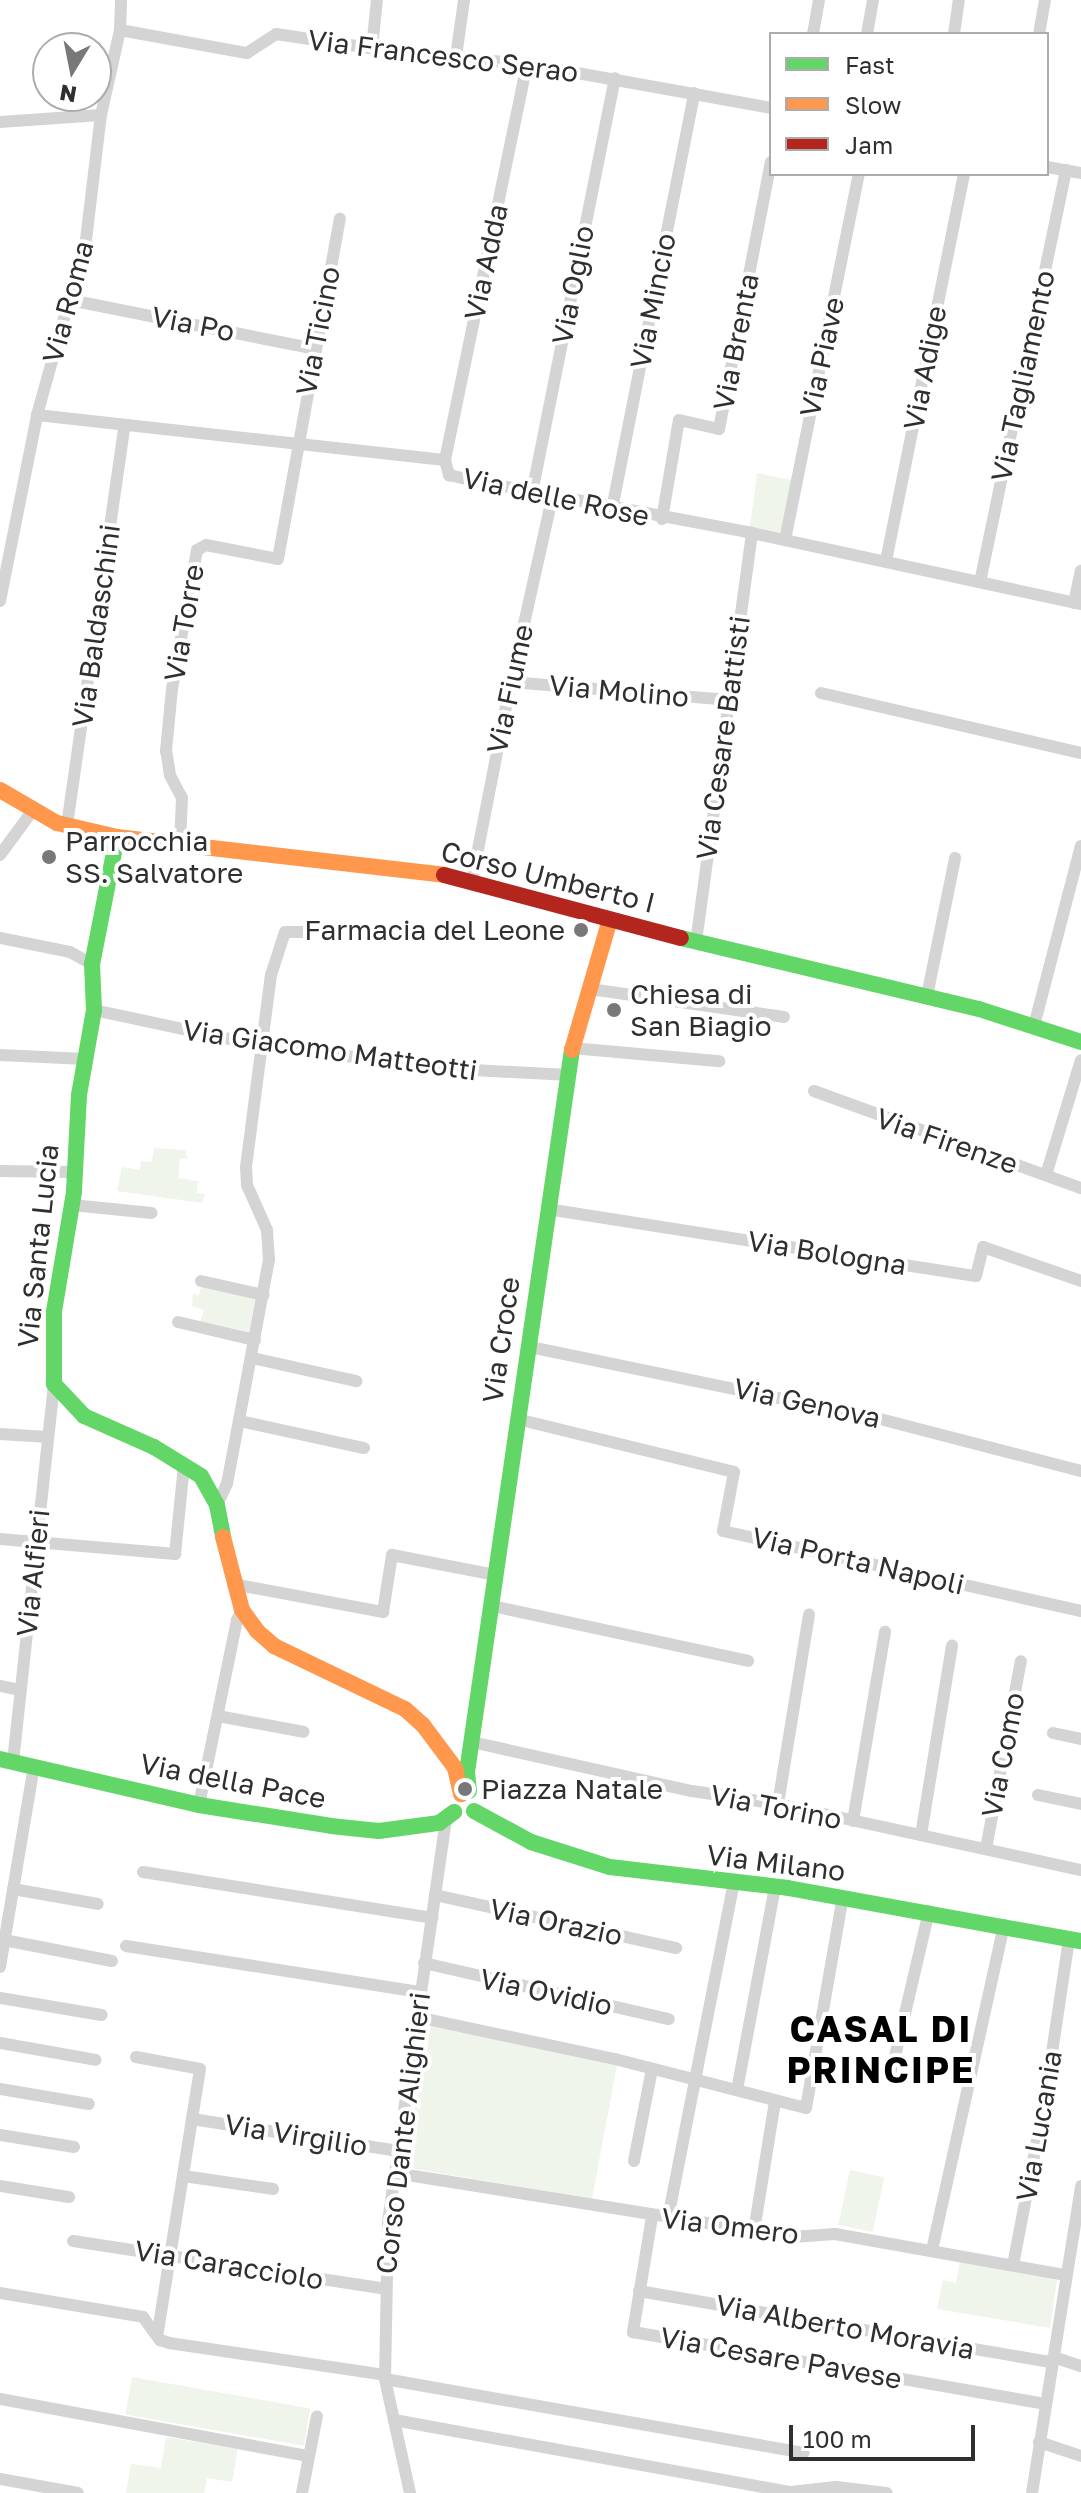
<!DOCTYPE html>
<style>
body{margin:0}
#map{position:relative;width:1081px;height:2493px;overflow:hidden;background:#fff;font-family:"Golos Text",sans-serif}
div>[style]{position:absolute}
[style*='--x']{left:calc(var(--x)*1px);top:calc(var(--y)*1px);width:calc(var(--w)*1px);rotate:calc(var(--a)*1deg)}
.green>*{inset:0;background:#f0f5eb;transform-origin:0 0}
.street>*{height:12px;margin:-6px;padding:0 6px;transform-origin:6px;border-radius:6px;background:#d4d4d4}
.fast>*{height:16px;margin:-8px;padding:0 8px;transform-origin:8px;border-radius:8px;background:#63d668}
.slow>*{height:16px;margin:-8px;padding:0 8px;transform-origin:8px;border-radius:8px;background:#ff974d}
.jam>*{height:16px;margin:-8px;padding:0 8px;transform-origin:8px;border-radius:8px;background:#b3261e}
.dots>*{width:22px;height:22px;translate:-50% -50%;box-sizing:border-box;border:4px solid #fff;border-radius:50%}
span{translate:-50% -50%;white-space:nowrap;text-align:center;line-height:1.15;-webkit-text-stroke:8px #fff;paint-order:stroke}
.street-label{font-size:28px;color:#2f2f2f}
.poi-label{font-size:28px;color:#2f2f2f}
.left{translate:0 -50%;text-align:left}
.right{translate:-100% -50%;text-align:right}
.district-label{font-size:36px;color:#000;font-weight:700;letter-spacing:2px}
.legend{position:absolute;left:769px;top:32px;width:280px;height:144px;box-sizing:border-box;background:#fff;border:2px solid #acacac;margin:0;padding:10px 14px;list-style:none;font-size:24px;color:#2f2f2f}
.legend li{display:flex;align-items:center;gap:16px;height:40px}
.legend b{width:40px;border:2px solid #acacac}
.north{position:absolute;left:32px;top:32px;width:80px;height:80px;box-sizing:border-box;background:#fff;border:2px solid #acacac;border-radius:50%;rotate:190deg;font-size:22px;font-weight:700;line-height:32px;text-align:center;color:#2f2f2f}
.north::after{content:'';display:block;margin:auto;width:28px;height:36px;background:#787878;clip-path:polygon(50% 0,100% 100%,50% 72%,0 100%)}
.scale{position:absolute;left:789px;top:2425px;width:186px;height:36px;box-sizing:border-box;border:4px solid #2f2f2f;border-top:0;padding-left:10px;font-size:24px;line-height:28px;white-space:nowrap;color:#2f2f2f;-webkit-text-stroke:6px #fff;paint-order:stroke}
</style>
<div id="map">
<div class="green">
<div style="clip-path:polygon(757px 473px,791px 480px,783px 529px,779px 532px,750px 527px)"></div>
<div style="clip-path:polygon(154px 1148px,185px 1150px,188px 1159px,180px 1158px,178px 1178px,198px 1181px,197px 1193px,205px 1194px,202px 1203px,117px 1191px,122px 1167px,140px 1170px,141px 1161px,152px 1162px)"></div>
<div style="clip-path:polygon(201px 1287px,255px 1299px,249px 1333px,200px 1322px,204px 1310px,192px 1306px,193px 1294px,199px 1295px)"></div>
<div style="clip-path:polygon(431px 2026px,617px 2065px,592px 2199px,415px 2169px,404px 2161px)"></div>
<div style="left:850px;top:2170px;width:35px;height:56px;rotate:12deg"></div>
<div style="clip-path:polygon(960px 2260px,1057px 2280px,1050px 2328px,937px 2309px,943px 2280px,956px 2283px)"></div>
<div style="left:132px;top:2377px;width:181px;height:38px;rotate:10deg"></div>
<div style="clip-path:polygon(166px 2437px,238px 2449px,232px 2482px,207px 2478px,204px 2493px,126px 2493px,131px 2464px,161px 2468px)"></div>
</div>
<div class="street">
<div style="--x:120;--y:30;--w:129;--a:10.3"></div>
<div style="--x:247;--y:53;--w:35;--a:-33"></div>
<div style="--x:276;--y:34;--w:122;--a:8.5"></div>
<div style="--x:397;--y:52;--w:131;--a:5.3"></div>
<div style="--x:527;--y:64;--w:248;--a:10.2"></div>
<div style="--x:813;--y:34;--w:35;--a:-80"></div>
<div style="--x:867;--y:34;--w:35;--a:-80"></div>
<div style="--x:954;--y:34;--w:34;--a:-82"></div>
<div style="--x:1039;--y:34;--w:35;--a:-80"></div>
<div style="--x:372;--y:48;--w:48;--a:-84.1"></div>
<div style="--x:456;--y:57;--w:58;--a:-82"></div>
<div style="--x:0;--y:122;--w:101;--a:-4"></div>
<div style="--x:1047;--y:167;--w:35;--a:10"></div>
<div style="--x:70;--y:300;--w:250;--a:11.3"></div>
<div style="--x:37;--y:415;--w:410;--a:6.3"></div>
<div style="--x:445;--y:460;--w:16;--a:75"></div>
<div style="--x:449;--y:475;--w:22;--a:13"></div>
<div style="--x:470;--y:480;--w:287;--a:10.6"></div>
<div style="--x:752;--y:533;--w:337;--a:12.2"></div>
<div style="--x:445;--y:460;--w:404;--a:-78.3"></div>
<div style="--x:532;--y:493;--w:423;--a:-78.7"></div>
<div style="--x:612;--y:509;--w:424;--a:-78.8"></div>
<div style="--x:662;--y:519;--w:100;--a:-80.3"></div>
<div style="--x:679;--y:420;--w:41;--a:12.7"></div>
<div style="--x:719;--y:429;--w:272;--a:-79"></div>
<div style="--x:785;--y:540;--w:373;--a:-78.6"></div>
<div style="--x:886;--y:561;--w:395;--a:-78.6"></div>
<div style="--x:980;--y:582;--w:421;--a:-78.2"></div>
<div style="--x:0;--y:601;--w:190;--a:-78.7"></div>
<div style="--x:37;--y:415;--w:182;--a:-74.4"></div>
<div style="--x:86;--y:240;--w:126;--a:-83.2"></div>
<div style="--x:101;--y:115;--w:87;--a:-77.4"></div>
<div style="--x:120;--y:30;--w:30;--a:-88"></div>
<div style="--x:1074;--y:603;--w:33;--a:-78"></div>
<div style="--x:511;--y:682;--w:218;--a:4.7"></div>
<div style="--x:821;--y:693;--w:267;--a:13"></div>
<div style="--x:67;--y:825;--w:402;--a:-81.8"></div>
<div style="--x:180;--y:845;--w:47;--a:-87.6"></div>
<div style="--x:182;--y:798;--w:26;--a:-118"></div>
<div style="--x:170;--y:775;--w:24;--a:-99"></div>
<div style="--x:166;--y:751;--w:62;--a:-84.5"></div>
<div style="--x:172;--y:689;--w:141;--a:-79.8"></div>
<div style="--x:197;--y:550;--w:10;--a:-29"></div>
<div style="--x:206;--y:545;--w:73;--a:11"></div>
<div style="--x:278;--y:559;--w:346;--a:-79.7"></div>
<div style="--x:0;--y:855;--w:56;--a:-53.7"></div>
<div style="--x:472;--y:880;--w:202;--a:-78.9"></div>
<div style="--x:511;--y:682;--w:189;--a:-77.4"></div>
<div style="--x:0;--y:938;--w:71;--a:11.3"></div>
<div style="--x:70;--y:952;--w:25;--a:29"></div>
<div style="--x:696;--y:942;--w:413;--a:-82.2"></div>
<div style="--x:590;--y:989;--w:196;--a:8.2"></div>
<div style="--x:927;--y:996;--w:141;--a:-78.5"></div>
<div style="--x:94;--y:1010;--w:172;--a:12.1"></div>
<div style="--x:262;--y:1046;--w:193;--a:6.8"></div>
<div style="--x:454;--y:1069;--w:115;--a:3"></div>
<div style="--x:1034;--y:1026;--w:186;--a:-75.4"></div>
<div style="--x:572;--y:1048;--w:148;--a:5.1"></div>
<div style="--x:0;--y:1055;--w:85;--a:2.7"></div>
<div style="--x:814;--y:1091;--w:284;--a:20"></div>
<div style="--x:0;--y:1171;--w:73;--a:0.8"></div>
<div style="--x:1046;--y:1175;--w:120;--a:-73.1"></div>
<div style="--x:72;--y:1205;--w:80;--a:5.7"></div>
<div style="--x:547;--y:1209;--w:434;--a:8.9"></div>
<div style="--x:976;--y:1276;--w:30;--a:-76"></div>
<div style="--x:983;--y:1247;--w:104;--a:19.1"></div>
<div style="--x:201;--y:1281;--w:64;--a:12.7"></div>
<div style="--x:178;--y:1322;--w:79;--a:13.2"></div>
<div style="--x:530;--y:1347;--w:357;--a:11.6"></div>
<div style="--x:880;--y:1419;--w:208;--a:14.5"></div>
<div style="--x:252;--y:1358;--w:107;--a:12.5"></div>
<div style="--x:517;--y:1419;--w:223;--a:13.7"></div>
<div style="--x:734;--y:1472;--w:60;--a:100.6"></div>
<div style="--x:723;--y:1531;--w:367;--a:12.6"></div>
<div style="--x:240;--y:1421;--w:127;--a:12.3"></div>
<div style="--x:0;--y:1434;--w:48;--a:3.6"></div>
<div style="--x:217;--y:1505;--w:23;--a:-65"></div>
<div style="--x:227;--y:1484;--w:228;--a:-79.4"></div>
<div style="--x:269;--y:1260;--w:30;--a:-94"></div>
<div style="--x:267;--y:1230;--w:49;--a:-114"></div>
<div style="--x:247;--y:1185;--w:18;--a:-93"></div>
<div style="--x:246;--y:1167;--w:194;--a:-82.6"></div>
<div style="--x:271;--y:975;--w:45;--a:-72"></div>
<div style="--x:285;--y:932;--w:24;--a:0"></div>
<div style="--x:0;--y:1539;--w:176;--a:4.9"></div>
<div style="--x:175;--y:1554;--w:88;--a:-84.2"></div>
<div style="--x:233;--y:1584;--w:153;--a:10.6"></div>
<div style="--x:383;--y:1612;--w:58;--a:-81"></div>
<div style="--x:392;--y:1555;--w:106;--a:10.9"></div>
<div style="--x:492;--y:1606;--w:262;--a:12.1"></div>
<div style="--x:0;--y:1686;--w:20;--a:11"></div>
<div style="--x:218;--y:1716;--w:87;--a:10.5"></div>
<div style="--x:1053;--y:1733;--w:29;--a:12"></div>
<div style="--x:472;--y:1742;--w:225;--a:12.6"></div>
<div style="--x:692;--y:1791;--w:87;--a:8.6"></div>
<div style="--x:778;--y:1804;--w:310;--a:12.3"></div>
<div style="--x:13;--y:1762;--w:380;--a:-83.8"></div>
<div style="--x:1038;--y:1795;--w:44;--a:11.8"></div>
<div style="--x:778;--y:1804;--w:192;--a:-80.7"></div>
<div style="--x:199;--y:1805;--w:189;--a:-78.4"></div>
<div style="--x:237;--y:1620;--w:11;--a:-63"></div>
<div style="--x:853;--y:1821;--w:192;--a:-80.4"></div>
<div style="--x:921;--y:1835;--w:192;--a:-80.7"></div>
<div style="--x:986;--y:1849;--w:191;--a:-79.5"></div>
<div style="--x:143;--y:1872;--w:293;--a:9"></div>
<div style="--x:13;--y:1889;--w:86;--a:10"></div>
<div style="--x:435;--y:1895;--w:247;--a:12.4"></div>
<div style="--x:4;--y:1940;--w:110;--a:11"></div>
<div style="--x:126;--y:1946;--w:297;--a:8.9"></div>
<div style="--x:424;--y:1963;--w:251;--a:12.9"></div>
<div style="--x:0;--y:1967;--w:204;--a:-80.4"></div>
<div style="--x:0;--y:1998;--w:103;--a:9.5"></div>
<div style="--x:417;--y:2017;--w:202;--a:12"></div>
<div style="--x:615;--y:2059;--w:197;--a:14.4"></div>
<div style="--x:806;--y:2108;--w:214;--a:-80.1"></div>
<div style="--x:0;--y:2043;--w:97;--a:10"></div>
<div style="--x:136;--y:2057;--w:65;--a:10.6"></div>
<div style="--x:200;--y:2069;--w:270;--a:99.1"></div>
<div style="--x:892;--y:2069;--w:162;--a:-76.8"></div>
<div style="--x:0;--y:2089;--w:90;--a:9.6"></div>
<div style="--x:737;--y:2090;--w:207;--a:-79.4"></div>
<div style="--x:192;--y:2119;--w:209;--a:8.8"></div>
<div style="--x:0;--y:2135;--w:75;--a:9.2"></div>
<div style="--x:634;--y:2161;--w:94;--a:-78.9"></div>
<div style="--x:395;--y:2173;--w:403;--a:9.1"></div>
<div style="--x:793;--y:2237;--w:42;--a:-4.1"></div>
<div style="--x:835;--y:2234;--w:234;--a:10.1"></div>
<div style="--x:183;--y:2176;--w:91;--a:8.2"></div>
<div style="--x:0;--y:2186;--w:70;--a:9.1"></div>
<div style="--x:652;--y:2217;--w:117;--a:99.4"></div>
<div style="--x:633;--y:2332;--w:417;--a:9.9"></div>
<div style="--x:668;--y:2218;--w:341;--a:-78.9"></div>
<div style="--x:754;--y:2231;--w:131;--a:-80.8"></div>
<div style="--x:73;--y:2241;--w:316;--a:8.7"></div>
<div style="--x:932;--y:2250;--w:333;--a:-77.5"></div>
<div style="--x:1013;--y:2265;--w:175;--a:-79.1"></div>
<div style="--x:1046;--y:2093;--w:155;--a:-81.5"></div>
<div style="--x:639;--y:2291;--w:419;--a:9.8"></div>
<div style="--x:0;--y:2293;--w:145;--a:9.5"></div>
<div style="--x:143;--y:2317;--w:29;--a:54"></div>
<div style="--x:160;--y:2340;--w:9;--a:18"></div>
<div style="--x:169;--y:2343;--w:218;--a:8.4"></div>
<div style="--x:1053;--y:2357;--w:29;--a:18"></div>
<div style="--x:385;--y:2379;--w:425;--a:10"></div>
<div style="--x:0;--y:2399;--w:314;--a:10.5"></div>
<div style="--x:394;--y:2420;--w:403;--a:10.3"></div>
<div style="--x:791;--y:2492;--w:45;--a:-6.3"></div>
<div style="--x:836;--y:2487;--w:51;--a:6.7"></div>
<div style="--x:1039;--y:2442;--w:44;--a:18.4"></div>
<div style="--x:0;--y:2479;--w:79;--a:10.2"></div>
<div style="--x:302;--y:2493;--w:78;--a:-79"></div>
<div style="--x:410;--y:2493;--w:117;--a:-102.4"></div>
<div style="--x:385;--y:2379;--w:157;--a:-88.9"></div>
<div style="--x:388;--y:2222;--w:406;--a:-81.8"></div>
<div style="--x:1032;--y:2493;--w:311;--a:-80.9"></div>
</div>
<div class="fast">
<div style="--x:117;--y:837;--w:129;--a:101.1"></div>
<div style="--x:92;--y:964;--w:46;--a:87.5"></div>
<div style="--x:94;--y:1010;--w:86;--a:100"></div>
<div style="--x:79;--y:1095;--w:97;--a:93"></div>
<div style="--x:74;--y:1192;--w:122;--a:99.5"></div>
<div style="--x:54;--y:1312;--w:72;--a:90"></div>
<div style="--x:54;--y:1384;--w:44;--a:46.8"></div>
<div style="--x:84;--y:1416;--w:77;--a:23.9"></div>
<div style="--x:154;--y:1447;--w:55;--a:31.7"></div>
<div style="--x:201;--y:1476;--w:33;--a:61"></div>
<div style="--x:217;--y:1505;--w:33;--a:79"></div>
<div style="--x:681;--y:938;--w:306;--a:13.4"></div>
<div style="--x:979;--y:1009;--w:107;--a:17.9"></div>
<div style="--x:0;--y:1759;--w:204;--a:13"></div>
<div style="--x:199;--y:1805;--w:134;--a:9"></div>
<div style="--x:331;--y:1826;--w:48;--a:5.9"></div>
<div style="--x:379;--y:1831;--w:61;--a:-7.6"></div>
<div style="--x:439;--y:1823;--w:19;--a:-36"></div>
<div style="--x:469;--y:1791;--w:19;--a:-96"></div>
<div style="--x:467;--y:1772;--w:730;--a:-81.73"></div>
<div style="--x:474;--y:1811;--w:65;--a:28.5"></div>
<div style="--x:531;--y:1842;--w:83;--a:17.6"></div>
<div style="--x:610;--y:1867;--w:179;--a:6.7"></div>
<div style="--x:788;--y:1888;--w:298;--a:10.3"></div>
</div>
<div class="slow">
<div style="--x:0;--y:790;--w:66;--a:30.1"></div>
<div style="--x:57;--y:823;--w:62;--a:13.1"></div>
<div style="--x:117;--y:837;--w:329;--a:6.6"></div>
<div style="--x:572;--y:1050;--w:136;--a:-73.8"></div>
<div style="--x:223;--y:1537;--w:75;--a:75.4"></div>
<div style="--x:242;--y:1610;--w:26;--a:54"></div>
<div style="--x:257;--y:1631;--w:23;--a:41"></div>
<div style="--x:274;--y:1646;--w:145;--a:25.7"></div>
<div style="--x:405;--y:1709;--w:24;--a:42"></div>
<div style="--x:423;--y:1725;--w:54;--a:53.3"></div>
<div style="--x:455;--y:1768;--w:27;--a:77"></div>
</div>
<div class="jam">
<div style="--x:444;--y:875;--w:245;--a:14.9"></div>
</div>
<div class="dots">
<div style="left:49px;top:857px;background:#787878"></div>
<div style="left:581px;top:930px;background:#787878"></div>
<div style="left:614px;top:1010px;background:#787878"></div>
<div style="left:465px;top:1789px;background:#787878"></div>
</div>
<div class="street-label">
<span style="left:443px;top:56px;rotate:7deg">Via Francesco Serao</span>
<span style="left:486px;top:262px;rotate:-78deg">Via Adda</span>
<span style="left:573px;top:285px;rotate:-79deg">Via Oglio</span>
<span style="left:653px;top:301px;rotate:-79deg">Via Mincio</span>
<span style="left:68px;top:302px;rotate:-75deg">Via Roma</span>
<span style="left:193px;top:324px;rotate:11deg">Via Po</span>
<span style="left:318px;top:331px;rotate:-79deg">Via Ticino</span>
<span style="left:736px;top:342px;rotate:-79deg">Via Brenta</span>
<span style="left:822px;top:357px;rotate:-78deg">Via Piave</span>
<span style="left:925px;top:368px;rotate:-79deg">Via Adige</span>
<span style="left:1023px;top:376px;rotate:-78deg">Via Tagliamento</span>
<span style="left:556px;top:497px;rotate:12deg">Via delle Rose</span>
<span style="left:184px;top:623px;rotate:-80deg">Via Torre</span>
<span style="left:96px;top:626px;rotate:-82deg">Via Baldaschini</span>
<span style="left:510px;top:689px;rotate:-78deg">Via Fiume</span>
<span style="left:619px;top:691px;rotate:5deg">Via Molino</span>
<span style="left:723px;top:738px;rotate:-82deg">Via Cesare Battisti</span>
<span style="left:548px;top:877px;rotate:14deg">Corso Umberto I</span>
<span style="left:330px;top:1050px;rotate:8deg">Via Giacomo Matteotti</span>
<span style="left:947px;top:1141px;rotate:19deg">Via Firenze</span>
<span style="left:38px;top:1246px;rotate:-84deg">Via Santa Lucia</span>
<span style="left:827px;top:1253px;rotate:9deg">Via Bologna</span>
<span style="left:501px;top:1340px;rotate:-82deg">Via Croce</span>
<span style="left:807px;top:1403px;rotate:12deg">Via Genova</span>
<span style="left:858px;top:1561px;rotate:13deg">Via Porta Napoli</span>
<span style="left:33px;top:1573px;rotate:-84deg">Via Alfieri</span>
<span style="left:1003px;top:1755px;rotate:-79deg">Via Como</span>
<span style="left:233px;top:1781px;rotate:11deg">Via della Pace</span>
<span style="left:776px;top:1807px;rotate:11deg">Via Torino</span>
<span style="left:776px;top:1863px;rotate:7deg">Via Milano</span>
<span style="left:556px;top:1922px;rotate:12deg">Via Orazio</span>
<span style="left:546px;top:1992px;rotate:12deg">Via Ovidio</span>
<span style="left:1039px;top:2126px;rotate:-80deg">Via Lucania</span>
<span style="left:403px;top:2133px;rotate:-83deg">Corso Dante Alighieri</span>
<span style="left:296px;top:2135px;rotate:9deg">Via Virgilio</span>
<span style="left:730px;top:2226px;rotate:7deg">Via Omero</span>
<span style="left:229px;top:2265px;rotate:9deg">Via Caracciolo</span>
<span style="left:845px;top:2327px;rotate:10deg">Via Alberto Moravia</span>
<span style="left:781px;top:2358px;rotate:10deg">Via Cesare Pavese</span>
</div>
<div class="poi-label">
<span class="left" style="left:65px;top:857px">Parrocchia<br>SS. Salvatore</span>
<span class="right" style="left:565px;top:930px">Farmacia del Leone</span>
<span class="left" style="left:630px;top:1010px">Chiesa di<br>San Biagio</span>
<span class="left" style="left:481px;top:1789px">Piazza Natale</span>
</div>
<div class="district-label">
<span style="left:881px;top:2049px">CASAL DI<br>PRINCIPE</span>
</div>
<ul class="legend">
<li><b style="height:10px;background:#63d668"></b>Fast</li>
<li><b style="height:10px;background:#ff974d"></b>Slow</li>
<li><b style="height:10px;background:#b3261e"></b>Jam</li>
</ul>
<div class="north">N</div>
<div class="scale">100 m</div>
</div>
